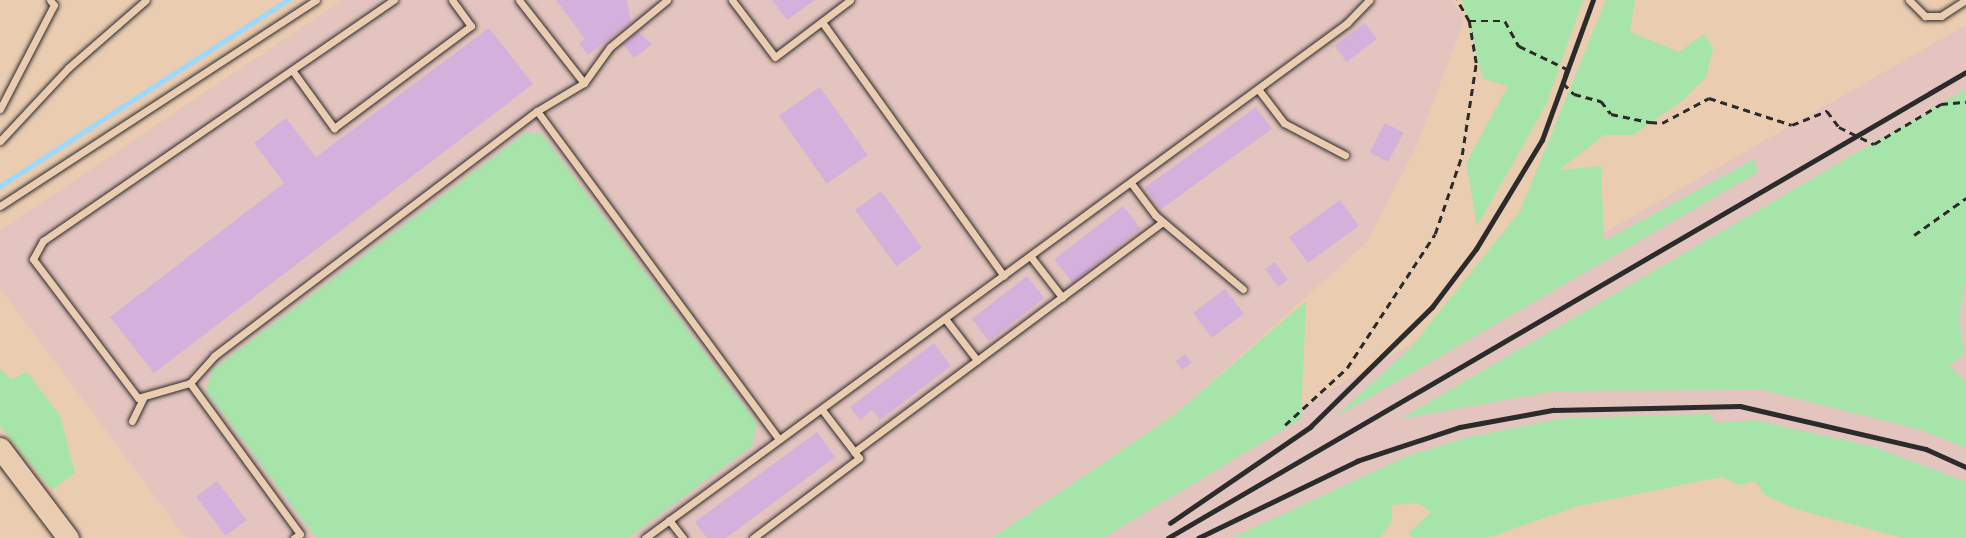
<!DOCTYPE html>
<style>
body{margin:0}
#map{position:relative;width:1966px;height:538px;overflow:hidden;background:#eaccb1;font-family:"Shantell Sans",sans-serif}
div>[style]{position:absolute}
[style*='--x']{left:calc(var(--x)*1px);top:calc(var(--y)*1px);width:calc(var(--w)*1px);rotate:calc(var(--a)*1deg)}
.built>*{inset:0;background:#e3c4be}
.green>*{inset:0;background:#a7e4aa}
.stream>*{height:4.5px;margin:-2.25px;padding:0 2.25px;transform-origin:2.25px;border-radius:2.25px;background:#9bd9fd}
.building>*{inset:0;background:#d4b1dc;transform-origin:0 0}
.path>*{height:2.5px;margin-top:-1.25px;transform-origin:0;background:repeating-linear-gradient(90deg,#2b2b2b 0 7px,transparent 0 12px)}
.roads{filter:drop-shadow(0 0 2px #2b2b2b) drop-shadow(0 0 2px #2b2b2b)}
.lane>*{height:7px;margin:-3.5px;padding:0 3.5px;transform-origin:3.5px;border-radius:3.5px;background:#eaccb1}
.secondary>*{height:21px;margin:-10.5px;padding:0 10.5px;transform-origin:10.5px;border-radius:10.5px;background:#eaccb1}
.rail>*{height:4.5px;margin:-2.25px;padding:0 2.25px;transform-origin:2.25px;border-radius:2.25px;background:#2b2b2b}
span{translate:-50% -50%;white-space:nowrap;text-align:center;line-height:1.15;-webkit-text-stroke:5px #eaccb1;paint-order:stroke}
</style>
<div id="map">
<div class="built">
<div style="clip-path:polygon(343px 0,1452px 0,1464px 20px,1417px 145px,1367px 242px,1174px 415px,992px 538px,186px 538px,0 288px,0 230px)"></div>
<div style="clip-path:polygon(1966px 25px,1966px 489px,1644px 424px,1255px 538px,1073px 538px)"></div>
</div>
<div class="green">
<div style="clip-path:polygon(1462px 0,1583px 0,1546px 105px,1477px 226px,1466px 163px,1508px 86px,1483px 79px)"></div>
<div style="clip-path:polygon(1606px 0,1635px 0,1630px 32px,1679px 52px,1704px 34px,1713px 48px,1706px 77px,1682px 101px,1633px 135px,1604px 135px,1559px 170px,1601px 166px,1604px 241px,1754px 159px,1758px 172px,1334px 418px,1412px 346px,1520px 211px)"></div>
<div style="clip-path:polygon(1966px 89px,1966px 280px,1959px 317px,1964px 354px,1949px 366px,1966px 382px,1966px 448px,1921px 430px,1763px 390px,1555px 391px,1400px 419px)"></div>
<div style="clip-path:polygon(526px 132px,542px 134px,757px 423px,752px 446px,628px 538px,316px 538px,206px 391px,212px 370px)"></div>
<div style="clip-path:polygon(1306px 301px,1301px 419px,1103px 538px,992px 538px,1174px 415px)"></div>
<div style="clip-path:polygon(0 369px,11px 379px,27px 372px,60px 416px,75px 473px,52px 490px,0 426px)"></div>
<div style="clip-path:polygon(1709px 414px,1716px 423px,1754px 420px,1875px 447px,1966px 482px,1966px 538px,1903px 538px,1796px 509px,1765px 495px,1755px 481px,1740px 485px,1721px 477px,1578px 506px,1487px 538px,1413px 538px,1409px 533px,1431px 512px,1418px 503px,1392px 505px,1392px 520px,1380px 538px,1232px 538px,1405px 457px,1464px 438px,1564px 418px)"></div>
</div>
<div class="stream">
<div style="--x:0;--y:186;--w:343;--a:-32.9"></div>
</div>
<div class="building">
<div style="clip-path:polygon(556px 0,627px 0,631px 22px,588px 55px,579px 43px,585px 39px)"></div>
<div style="clip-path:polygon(772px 0,815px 0,787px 20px)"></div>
<div style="left:1365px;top:23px;width:20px;height:38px;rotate:53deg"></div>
<div style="clip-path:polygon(489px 28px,533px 84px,154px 373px,110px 317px,284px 183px,254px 143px,286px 118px,316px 157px)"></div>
<div style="clip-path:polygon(638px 32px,652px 44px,634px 58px,623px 44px)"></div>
<div style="left:820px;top:87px;width:83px;height:50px;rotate:55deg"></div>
<div style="left:1256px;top:107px;width:27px;height:137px;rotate:54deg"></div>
<div style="left:1385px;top:123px;width:21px;height:33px;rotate:28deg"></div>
<div style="left:881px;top:191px;width:70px;height:32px;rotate:54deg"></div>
<div style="left:1340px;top:200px;width:32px;height:63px;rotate:54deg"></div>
<div style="left:1123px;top:206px;width:29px;height:87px;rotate:52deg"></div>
<div style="left:1275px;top:262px;width:22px;height:12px;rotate:54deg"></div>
<div style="left:1027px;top:276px;width:28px;height:70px;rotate:52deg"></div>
<div style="left:1225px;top:289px;width:31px;height:40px;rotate:53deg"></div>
<div style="clip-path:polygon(934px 343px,951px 366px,880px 420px,872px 410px,860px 420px,850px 407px)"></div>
<div style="left:1185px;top:354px;width:11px;height:12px;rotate:52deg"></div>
<div style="clip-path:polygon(817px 432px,835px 457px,726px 538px,707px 538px,695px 522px)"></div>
<div style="left:217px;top:481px;width:49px;height:26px;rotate:53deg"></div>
</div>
<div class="path">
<div style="--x:1469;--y:21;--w:36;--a:0"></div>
<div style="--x:1505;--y:21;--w:29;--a:61"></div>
<div style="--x:1519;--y:46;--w:53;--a:25.6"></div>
<div style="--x:1567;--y:69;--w:15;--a:106"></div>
<div style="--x:1563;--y:83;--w:16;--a:45"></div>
<div style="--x:1574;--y:94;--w:28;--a:15"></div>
<div style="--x:1601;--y:101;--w:16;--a:52"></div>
<div style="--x:1611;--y:114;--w:40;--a:12"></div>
<div style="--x:1650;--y:122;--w:12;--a:5"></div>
<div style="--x:1662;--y:123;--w:53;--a:-28"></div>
<div style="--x:1709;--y:98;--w:87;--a:18"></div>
<div style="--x:1792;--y:125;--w:38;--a:-22"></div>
<div style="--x:1827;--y:111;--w:20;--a:53"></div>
<div style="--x:1839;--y:127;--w:39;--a:26"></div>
<div style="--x:1874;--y:144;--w:78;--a:-30.8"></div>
<div style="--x:1941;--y:104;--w:25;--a:-5"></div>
<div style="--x:1914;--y:235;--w:64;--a:-35.4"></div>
<div style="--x:1285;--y:425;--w:84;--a:-42.6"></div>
<div style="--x:1347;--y:368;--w:160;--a:-56.7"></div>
<div style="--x:1435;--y:234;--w:83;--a:-71.1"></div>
<div style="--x:1462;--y:155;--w:93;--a:-81.3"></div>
<div style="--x:1476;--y:63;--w:43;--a:-99.5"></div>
<div style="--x:1469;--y:21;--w:24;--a:-120"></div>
</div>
<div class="roads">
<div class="lane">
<div style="--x:732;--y:0;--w:71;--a:53"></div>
<div style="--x:775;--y:57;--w:94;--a:-37.2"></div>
<div style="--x:1909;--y:0;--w:23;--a:45"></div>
<div style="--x:1925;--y:16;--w:16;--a:0"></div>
<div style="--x:1941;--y:16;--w:30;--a:-33"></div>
<div style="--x:822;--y:22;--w:312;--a:54.4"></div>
<div style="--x:292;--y:70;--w:72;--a:54.1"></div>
<div style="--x:334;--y:128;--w:171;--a:-36.7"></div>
<div style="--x:471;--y:26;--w:32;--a:-126"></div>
<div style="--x:584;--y:83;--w:44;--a:-54.2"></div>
<div style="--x:610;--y:47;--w:74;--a:-39.5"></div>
<div style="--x:1258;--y:89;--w:43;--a:52.6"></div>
<div style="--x:1284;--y:123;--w:69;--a:27.7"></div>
<div style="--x:0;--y:109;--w:117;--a:-62.6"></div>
<div style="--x:54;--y:5;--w:6;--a:-129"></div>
<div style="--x:537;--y:111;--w:408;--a:53.6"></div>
<div style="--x:0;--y:141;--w:100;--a:-47"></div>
<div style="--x:68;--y:68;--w:103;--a:-41.1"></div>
<div style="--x:1131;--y:183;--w:40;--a:53"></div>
<div style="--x:1155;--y:215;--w:115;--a:40.1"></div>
<div style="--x:0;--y:206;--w:377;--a:-33.1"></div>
<div style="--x:1031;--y:257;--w:51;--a:52.2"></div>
<div style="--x:946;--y:320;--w:51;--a:52.2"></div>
<div style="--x:190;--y:383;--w:54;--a:163.9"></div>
<div style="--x:138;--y:398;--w:174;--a:-127.1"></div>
<div style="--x:33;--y:259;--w:21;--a:-61"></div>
<div style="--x:43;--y:241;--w:426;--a:-34.5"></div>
<div style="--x:132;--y:421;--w:25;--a:-64"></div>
<div style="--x:854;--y:452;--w:385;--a:-36.7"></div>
<div style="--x:669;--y:520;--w:23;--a:52"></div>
<div style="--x:294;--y:538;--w:7;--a:-34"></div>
<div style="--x:300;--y:534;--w:187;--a:-126.1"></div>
<div style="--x:190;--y:383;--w:36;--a:-48"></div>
<div style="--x:214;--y:356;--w:405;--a:-37.2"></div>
<div style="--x:537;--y:111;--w:55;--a:-30.8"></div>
<div style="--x:584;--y:83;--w:105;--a:-128.1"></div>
<div style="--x:645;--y:538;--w:871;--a:-36.26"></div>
<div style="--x:1347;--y:23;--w:32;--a:-46"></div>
<div style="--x:753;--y:538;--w:133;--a:-37"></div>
<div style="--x:859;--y:458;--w:59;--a:-127.5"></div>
</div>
<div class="secondary">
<div style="--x:0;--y:448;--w:113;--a:52.9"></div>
</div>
</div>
<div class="rail">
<div style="--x:1170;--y:523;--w:170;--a:-34.4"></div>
<div style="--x:1310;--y:427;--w:171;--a:-44.5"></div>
<div style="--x:1432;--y:307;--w:73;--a:-52.8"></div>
<div style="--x:1476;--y:249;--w:127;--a:-58.8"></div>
<div style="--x:1542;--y:140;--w:149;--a:-70"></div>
<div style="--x:1168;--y:538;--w:924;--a:-30.28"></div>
<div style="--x:1198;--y:538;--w:177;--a:-25.8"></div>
<div style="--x:1357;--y:461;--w:108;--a:-18.3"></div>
<div style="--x:1460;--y:427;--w:95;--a:-10.4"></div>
<div style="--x:1553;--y:410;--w:187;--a:-1.2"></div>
<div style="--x:1740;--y:406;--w:191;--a:13"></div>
<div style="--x:1926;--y:449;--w:44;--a:24.2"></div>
</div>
</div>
